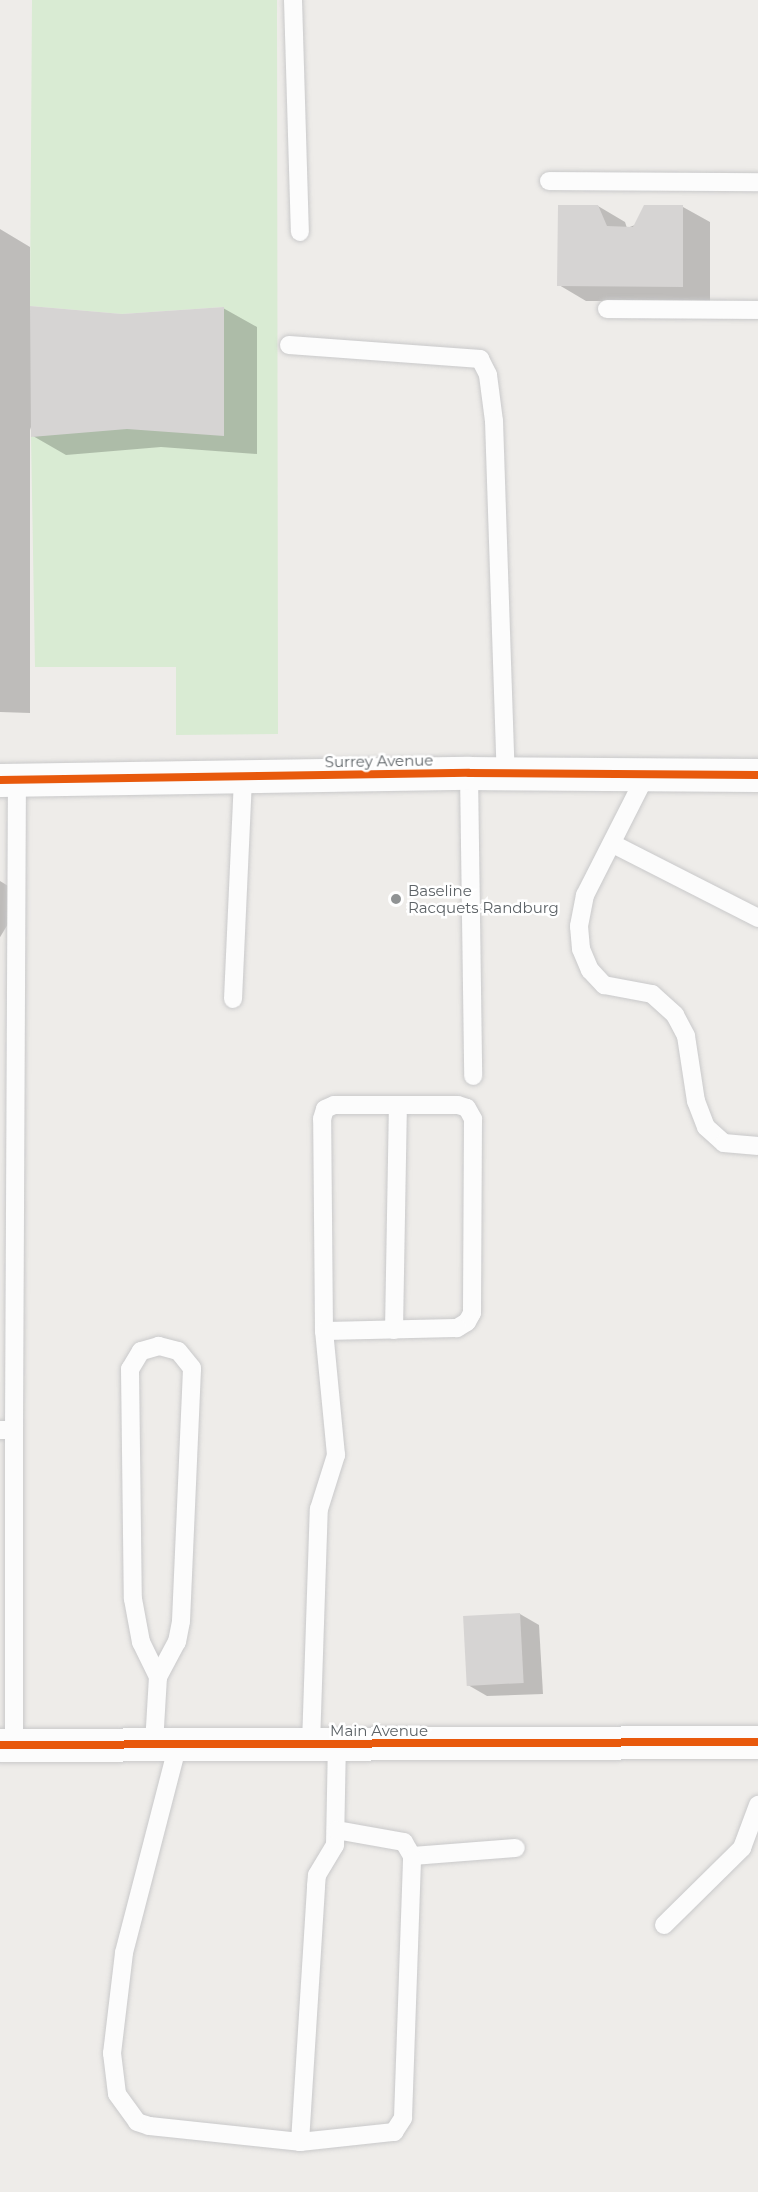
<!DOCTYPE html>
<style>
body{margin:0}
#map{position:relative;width:758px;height:2192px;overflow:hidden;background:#eeece9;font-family:Montserrat,sans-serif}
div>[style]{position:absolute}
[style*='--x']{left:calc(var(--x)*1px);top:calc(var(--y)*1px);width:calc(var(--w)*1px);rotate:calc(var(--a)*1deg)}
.green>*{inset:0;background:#d9ebd3}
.shadow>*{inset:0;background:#0003;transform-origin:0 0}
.building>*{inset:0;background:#d6d4d3;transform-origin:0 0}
.roads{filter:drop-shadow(0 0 2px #c9c9ca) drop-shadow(0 0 2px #c9c9ca)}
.service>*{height:18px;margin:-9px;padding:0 9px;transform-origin:9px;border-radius:9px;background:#fcfcfc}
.minor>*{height:33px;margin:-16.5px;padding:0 16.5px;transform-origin:16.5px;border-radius:16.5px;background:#fcfcfc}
.cycleway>*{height:8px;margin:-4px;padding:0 4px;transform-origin:4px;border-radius:4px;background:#e8590c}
.dots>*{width:16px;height:16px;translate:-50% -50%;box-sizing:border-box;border:3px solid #fff;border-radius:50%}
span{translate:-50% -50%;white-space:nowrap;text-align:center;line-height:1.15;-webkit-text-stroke:5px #fff;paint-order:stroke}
.street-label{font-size:15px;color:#5d6367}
.poi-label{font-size:15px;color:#5d6367}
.left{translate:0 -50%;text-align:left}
</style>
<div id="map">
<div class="green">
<div style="clip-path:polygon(32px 0,277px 0,278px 734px,176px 735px,176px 667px,35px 667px,31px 437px,79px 431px,224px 307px,122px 314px,30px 306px)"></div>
</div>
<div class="shadow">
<div style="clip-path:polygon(598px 206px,625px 222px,627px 228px,683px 207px,710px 222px,710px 301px,586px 301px,559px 285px)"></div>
<div style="clip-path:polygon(0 229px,30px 247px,30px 307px,122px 315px,223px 308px,257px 327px,257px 454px,161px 447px,66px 455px,33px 436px,30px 427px,30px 713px,0 712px)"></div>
<div style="left:0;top:881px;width:29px;height:538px;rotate:31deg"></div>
<div style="clip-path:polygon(520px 1614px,539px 1625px,543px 1694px,487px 1696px,468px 1685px)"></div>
</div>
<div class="building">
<div style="clip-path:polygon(558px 205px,598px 205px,607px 226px,633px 227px,644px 205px,683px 205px,683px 287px,557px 286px)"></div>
<div style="clip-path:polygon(30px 306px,122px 314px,224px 307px,224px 436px,127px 429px,31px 437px)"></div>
<div style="left:520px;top:1613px;width:70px;height:57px;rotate:87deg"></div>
</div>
<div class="roads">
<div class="service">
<div style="--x:293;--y:0;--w:232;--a:88.3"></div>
<div style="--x:549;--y:181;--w:209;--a:0.3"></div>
<div style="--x:607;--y:309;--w:151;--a:0.4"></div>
<div style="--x:289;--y:345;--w:192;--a:4.2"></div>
<div style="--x:480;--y:359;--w:18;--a:63"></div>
<div style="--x:488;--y:375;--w:46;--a:82.6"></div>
<div style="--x:494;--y:421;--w:354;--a:88.1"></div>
<div style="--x:469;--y:773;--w:303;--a:89.2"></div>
<div style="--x:646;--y:775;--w:135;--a:116.9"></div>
<div style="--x:585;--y:895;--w:32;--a:101"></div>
<div style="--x:579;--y:926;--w:23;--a:85"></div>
<div style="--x:581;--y:949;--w:23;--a:67"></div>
<div style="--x:590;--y:970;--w:21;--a:47"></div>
<div style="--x:604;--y:985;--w:49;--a:10.6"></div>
<div style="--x:652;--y:994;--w:31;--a:42"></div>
<div style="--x:675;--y:1015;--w:24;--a:62"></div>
<div style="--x:686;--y:1036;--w:66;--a:81.3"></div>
<div style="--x:696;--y:1101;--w:28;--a:69"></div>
<div style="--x:706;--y:1127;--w:24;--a:42"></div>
<div style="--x:724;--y:1143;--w:34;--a:5"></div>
<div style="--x:613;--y:844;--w:163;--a:27"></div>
<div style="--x:233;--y:999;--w:222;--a:-87.4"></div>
<div style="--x:394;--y:1330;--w:225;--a:-89"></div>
<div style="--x:0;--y:1430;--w:14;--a:0"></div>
<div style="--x:14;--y:1430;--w:650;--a:-89.74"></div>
<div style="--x:154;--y:1744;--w:67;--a:-86.6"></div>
<div style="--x:158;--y:1677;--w:40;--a:-62"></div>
<div style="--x:177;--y:1642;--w:21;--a:-79"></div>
<div style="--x:181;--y:1621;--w:253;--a:-87.5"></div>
<div style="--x:192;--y:1368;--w:22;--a:-129"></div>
<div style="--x:178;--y:1351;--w:20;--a:-165"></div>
<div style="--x:159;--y:1346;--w:19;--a:164"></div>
<div style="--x:141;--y:1351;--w:21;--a:121"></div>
<div style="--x:130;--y:1369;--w:230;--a:89.3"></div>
<div style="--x:133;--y:1599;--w:44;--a:79.5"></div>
<div style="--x:141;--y:1642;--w:39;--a:64"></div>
<div style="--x:178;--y:1744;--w:216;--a:104.5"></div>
<div style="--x:124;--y:1953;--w:101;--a:96.8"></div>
<div style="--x:112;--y:2053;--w:41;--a:83"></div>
<div style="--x:117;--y:2094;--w:34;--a:54"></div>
<div style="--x:137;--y:2122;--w:13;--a:18"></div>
<div style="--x:149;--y:2126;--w:152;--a:6"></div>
<div style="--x:300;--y:2142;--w:256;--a:-86.4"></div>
<div style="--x:316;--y:1886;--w:11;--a:-85"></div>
<div style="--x:317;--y:1875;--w:35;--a:-59"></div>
<div style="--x:335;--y:1845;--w:101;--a:-88.9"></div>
<div style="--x:311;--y:1744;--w:235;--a:-88.1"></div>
<div style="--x:319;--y:1509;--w:57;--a:-72.5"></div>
<div style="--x:336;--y:1455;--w:125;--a:-95.5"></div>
<div style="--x:324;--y:1331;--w:212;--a:-90.5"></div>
<div style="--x:322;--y:1119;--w:10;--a:-73"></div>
<div style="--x:325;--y:1109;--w:10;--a:-24"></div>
<div style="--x:334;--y:1105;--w:124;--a:0"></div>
<div style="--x:458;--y:1105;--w:9;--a:18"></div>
<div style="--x:467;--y:1108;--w:13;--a:61"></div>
<div style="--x:473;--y:1119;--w:194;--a:90.3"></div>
<div style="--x:472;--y:1313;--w:10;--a:119"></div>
<div style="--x:467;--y:1322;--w:12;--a:149"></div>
<div style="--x:457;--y:1328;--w:133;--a:178.7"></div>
<div style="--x:14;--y:1745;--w:315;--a:-90"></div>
<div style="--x:412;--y:1856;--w:104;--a:-4.4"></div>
<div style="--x:664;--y:1925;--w:110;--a:-44.6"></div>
<div style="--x:742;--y:1848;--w:46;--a:-69.6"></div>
<div style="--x:300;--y:2142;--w:95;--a:-6.1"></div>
<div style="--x:394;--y:2132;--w:17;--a:-57"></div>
<div style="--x:403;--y:2118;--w:262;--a:-88"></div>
<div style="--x:412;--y:1856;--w:16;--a:-120"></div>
<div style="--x:404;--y:1842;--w:69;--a:-170"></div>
</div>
<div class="minor">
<div style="--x:0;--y:780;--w:469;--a:-0.9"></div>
<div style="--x:469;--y:773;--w:289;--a:0.4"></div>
<div style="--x:0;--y:1745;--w:758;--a:-0.23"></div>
</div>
</div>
<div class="cycleway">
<div style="--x:0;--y:780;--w:469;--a:-0.9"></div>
<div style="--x:469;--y:773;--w:289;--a:0.4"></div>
<div style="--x:0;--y:1745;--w:758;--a:-0.23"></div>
</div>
<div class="dots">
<div style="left:396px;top:899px;background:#909394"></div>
</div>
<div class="street-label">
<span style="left:379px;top:761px;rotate:-1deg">Surrey Avenue</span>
<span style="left:379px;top:1731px">Main Avenue</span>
</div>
<div class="poi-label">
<span class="left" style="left:408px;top:899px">Baseline<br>Racquets Randburg</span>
</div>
</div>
